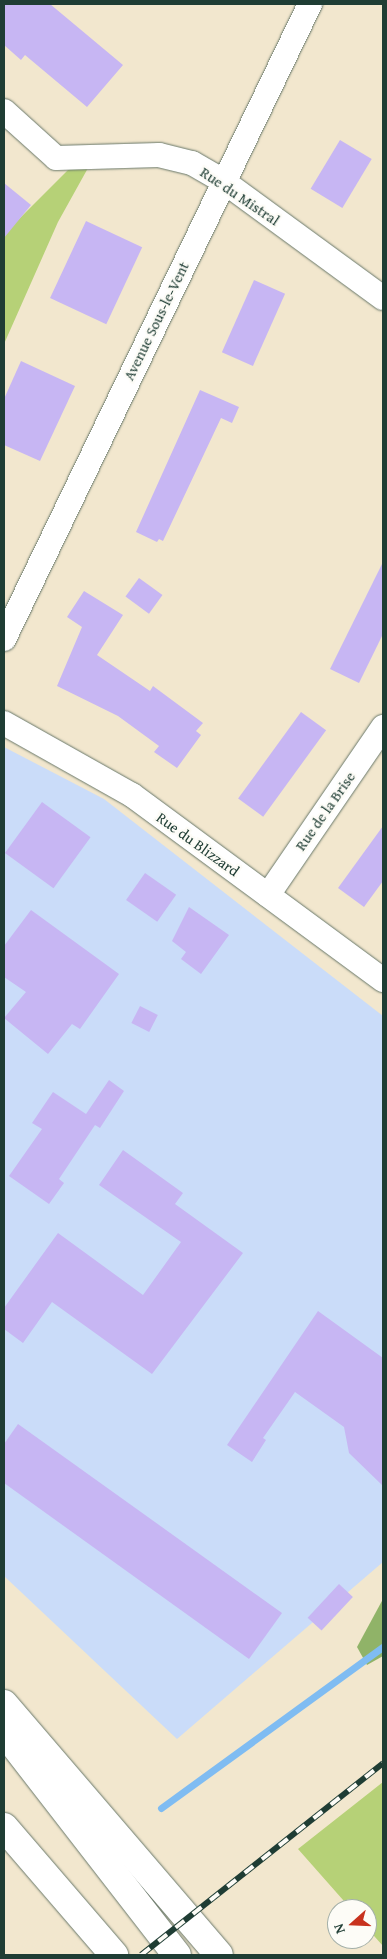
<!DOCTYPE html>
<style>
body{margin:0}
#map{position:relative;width:387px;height:1959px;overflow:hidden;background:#f2e7ce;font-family:"Gentium Book Plus",serif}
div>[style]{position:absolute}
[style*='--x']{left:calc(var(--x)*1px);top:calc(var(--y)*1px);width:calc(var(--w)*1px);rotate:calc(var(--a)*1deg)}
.built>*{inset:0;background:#cadcf9}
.green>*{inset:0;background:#b6d177}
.forest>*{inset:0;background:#90b368}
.stream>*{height:7px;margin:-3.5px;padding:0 3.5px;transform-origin:3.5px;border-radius:3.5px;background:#7fbcf2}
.building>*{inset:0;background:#c7b6f3;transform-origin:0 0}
.roads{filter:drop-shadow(0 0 1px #69786a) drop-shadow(0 0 1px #69786a)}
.street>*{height:24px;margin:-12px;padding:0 12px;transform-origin:12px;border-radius:12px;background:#fff}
.highway>*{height:28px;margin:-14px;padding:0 14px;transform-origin:14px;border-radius:14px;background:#fff}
.rail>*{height:5.5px;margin-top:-2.75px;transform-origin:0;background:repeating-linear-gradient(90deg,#fdfcf7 0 11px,#1f3d34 0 22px);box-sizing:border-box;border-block:1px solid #1f3d34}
span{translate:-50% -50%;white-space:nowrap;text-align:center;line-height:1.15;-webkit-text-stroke:4.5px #fdfcf7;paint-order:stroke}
.street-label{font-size:15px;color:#1f3d34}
.frame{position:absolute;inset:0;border:5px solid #1f3d34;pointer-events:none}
.north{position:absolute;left:327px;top:1899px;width:50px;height:50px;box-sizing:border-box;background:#fdfcf7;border:1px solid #a4b0a9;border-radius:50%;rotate:250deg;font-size:14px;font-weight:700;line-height:20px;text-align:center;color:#1f3d34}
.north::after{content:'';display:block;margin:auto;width:18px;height:22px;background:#c8321e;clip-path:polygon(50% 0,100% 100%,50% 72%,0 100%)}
</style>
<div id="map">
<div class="built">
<div style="clip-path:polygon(4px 747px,104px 799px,383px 1016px,383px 1562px,177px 1739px,4px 1576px)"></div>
</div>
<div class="green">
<div style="clip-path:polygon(79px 159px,93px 159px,58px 222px,4px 344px,4px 234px)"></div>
<div style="clip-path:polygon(383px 1782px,383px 1946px,367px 1928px,367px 1909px,351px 1909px,298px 1849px)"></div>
</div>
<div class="forest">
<div style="clip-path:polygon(383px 1599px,383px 1656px,367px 1665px,357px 1647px)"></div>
</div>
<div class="stream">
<div style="--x:161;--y:1808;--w:274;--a:-36"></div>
</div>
<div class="building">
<div style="clip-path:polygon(4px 4px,50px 4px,123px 65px,87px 107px,25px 55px,21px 60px,4px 45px)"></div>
<div style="left:340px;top:140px;width:37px;height:57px;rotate:31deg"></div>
<div style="clip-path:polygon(4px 183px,31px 205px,4px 238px)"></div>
<div style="left:86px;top:221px;width:62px;height:85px;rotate:25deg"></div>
<div style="left:254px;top:280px;width:34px;height:79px;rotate:24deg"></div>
<div style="clip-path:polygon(21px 361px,75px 386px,40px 461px,4px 445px,4px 399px)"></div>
<div style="clip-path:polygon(200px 390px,239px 407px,232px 423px,221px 418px,163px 541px,159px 539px,157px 542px,136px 532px)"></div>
<div style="clip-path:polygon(383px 562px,383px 634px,359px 683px,330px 669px)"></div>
<div style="left:139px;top:578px;width:29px;height:23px;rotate:36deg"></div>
<div style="clip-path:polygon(84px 591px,123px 615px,97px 655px,150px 691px,153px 686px,203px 723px,196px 731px,201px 735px,177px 768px,154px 752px,159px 746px,118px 716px,57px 686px,82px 627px,67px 617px)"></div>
<div style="left:301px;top:712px;width:31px;height:107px;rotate:36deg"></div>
<div style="left:42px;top:802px;width:60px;height:63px;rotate:36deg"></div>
<div style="clip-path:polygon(383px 826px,383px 881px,364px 907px,338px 888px)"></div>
<div style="left:145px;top:873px;width:38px;height:33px;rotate:35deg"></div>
<div style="clip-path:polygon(189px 907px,229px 935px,201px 974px,181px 959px,186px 952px,172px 941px)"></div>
<div style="clip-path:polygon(31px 910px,119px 974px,80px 1029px,72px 1024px,48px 1054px,4px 1018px,26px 992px,4px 977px,4px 946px)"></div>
<div style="left:140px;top:1006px;width:20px;height:19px;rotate:27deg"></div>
<div style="clip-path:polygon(109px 1080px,124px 1091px,100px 1128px,95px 1125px,59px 1179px,64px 1183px,49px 1204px,9px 1176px,42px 1129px,32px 1123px,53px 1092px,86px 1114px)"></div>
<div style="clip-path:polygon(123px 1150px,183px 1193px,175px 1204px,243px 1253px,152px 1374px,52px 1302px,23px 1343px,4px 1329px,4px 1308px,58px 1233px,143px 1295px,181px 1242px,99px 1185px)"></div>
<div style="clip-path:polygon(318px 1311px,383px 1358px,383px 1486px,349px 1453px,344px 1427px,295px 1392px,263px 1438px,266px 1440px,252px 1462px,227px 1445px)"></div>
<div style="clip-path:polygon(18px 1424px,282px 1613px,249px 1659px,4px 1483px,4px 1444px)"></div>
<div style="left:339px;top:1584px;width:19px;height:46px;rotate:43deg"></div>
</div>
<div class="roads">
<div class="street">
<div style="--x:4;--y:111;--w:70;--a:42.1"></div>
<div style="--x:56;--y:158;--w:103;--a:-1.7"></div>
<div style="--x:159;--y:155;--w:34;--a:14"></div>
<div style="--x:192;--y:163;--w:36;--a:30"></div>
<div style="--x:223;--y:181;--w:198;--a:36.2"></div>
<div style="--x:4;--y:639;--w:705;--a:-64.27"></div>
<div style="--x:4;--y:723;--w:147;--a:29.4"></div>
<div style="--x:132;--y:795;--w:312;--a:36.4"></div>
<div style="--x:268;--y:895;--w:204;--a:-55.6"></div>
</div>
<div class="highway">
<div style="--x:4;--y:1704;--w:330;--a:49.4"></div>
<div style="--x:4;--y:1732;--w:282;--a:52.2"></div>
<div style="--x:4;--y:1827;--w:169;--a:49.3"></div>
</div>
</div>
<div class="rail">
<div style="--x:141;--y:1955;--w:309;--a:-38.4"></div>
</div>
<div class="street-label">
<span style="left:240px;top:196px;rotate:34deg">Rue du Mistral</span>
<span style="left:156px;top:321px;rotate:-64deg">Avenue Sous-le-Vent</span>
<span style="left:325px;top:811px;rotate:-55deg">Rue de la Brise</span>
<span style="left:198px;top:844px;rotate:36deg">Rue du Blizzard</span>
</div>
<div class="frame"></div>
<div class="north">N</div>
</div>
